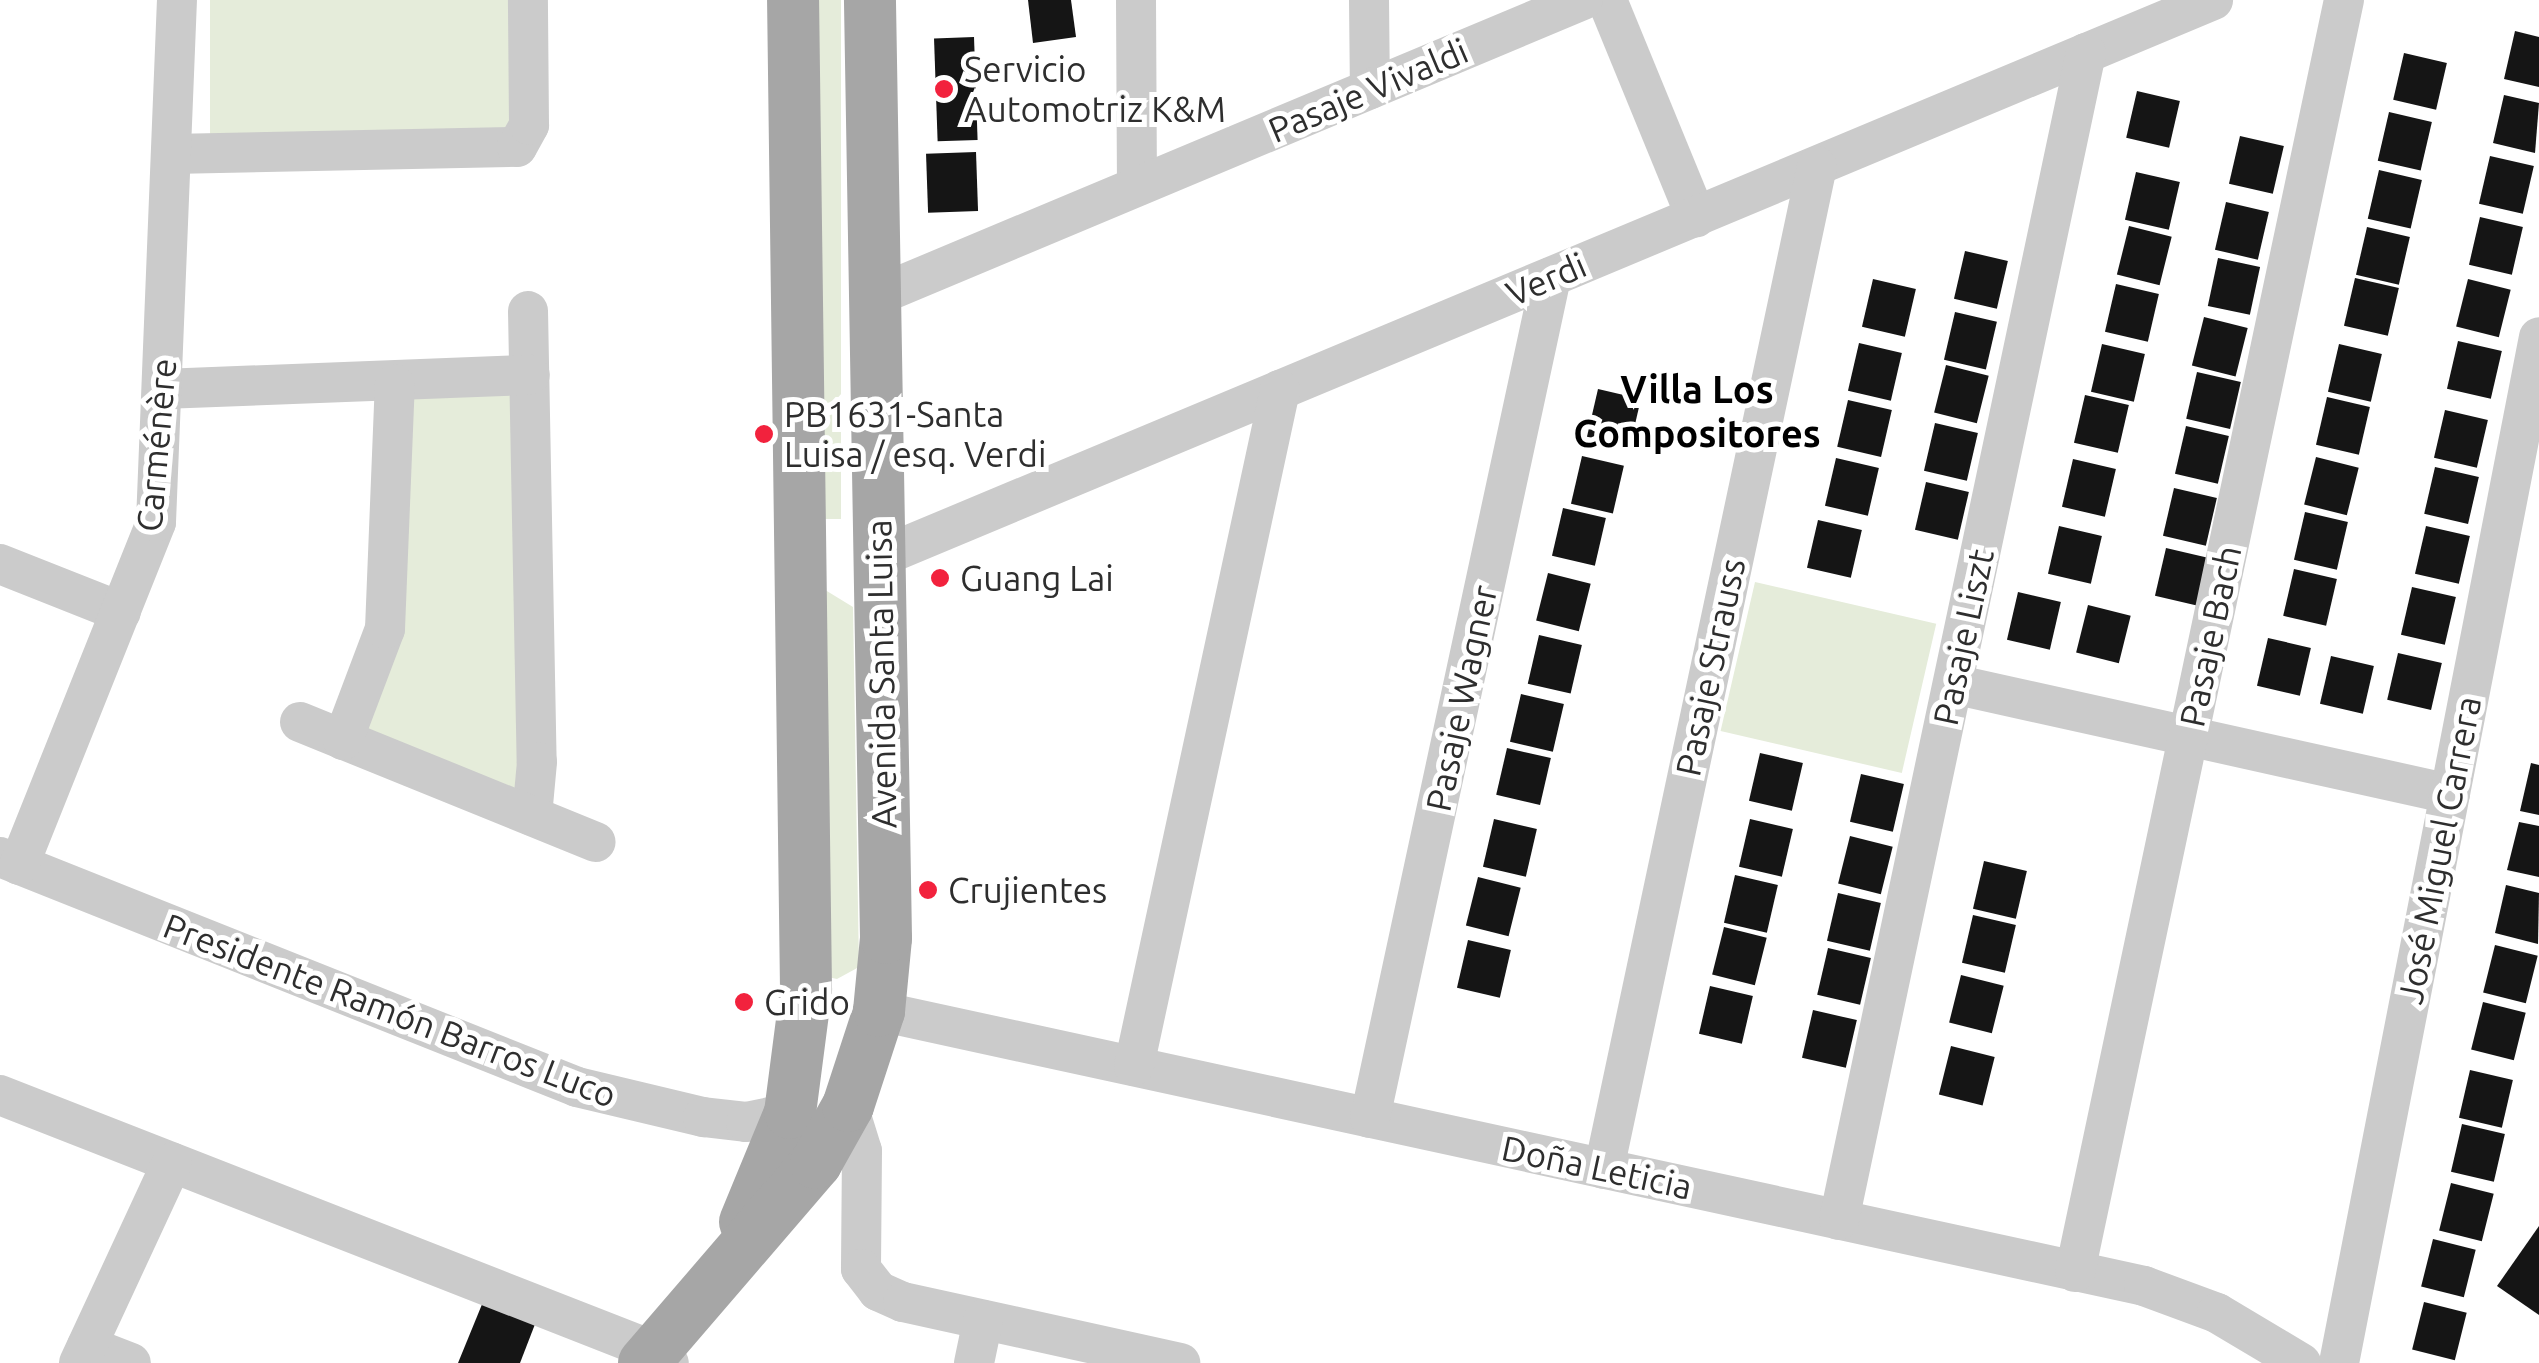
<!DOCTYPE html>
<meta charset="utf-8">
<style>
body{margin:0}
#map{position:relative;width:2539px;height:1363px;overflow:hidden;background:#fff;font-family:Ubuntu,sans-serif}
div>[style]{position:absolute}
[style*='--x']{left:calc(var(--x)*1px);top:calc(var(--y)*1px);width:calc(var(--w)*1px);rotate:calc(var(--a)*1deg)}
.green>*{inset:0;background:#e5ecda;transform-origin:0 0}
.building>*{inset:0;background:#151515;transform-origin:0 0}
.minor>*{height:40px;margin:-20px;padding:0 20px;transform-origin:20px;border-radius:20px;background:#cbcbcb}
.major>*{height:52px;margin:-26px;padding:0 26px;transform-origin:26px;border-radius:26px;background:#a6a6a6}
.dots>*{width:28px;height:28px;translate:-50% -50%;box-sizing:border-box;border:5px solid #fff;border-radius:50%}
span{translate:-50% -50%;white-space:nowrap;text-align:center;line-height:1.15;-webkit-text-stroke:10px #fff;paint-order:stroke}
.poi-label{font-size:35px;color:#2e2e2e}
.left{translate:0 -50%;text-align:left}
.street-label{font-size:35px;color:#2e2e2e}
.neighbourhood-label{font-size:38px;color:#000;font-weight:700}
</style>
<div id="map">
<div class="green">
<div style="left:210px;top:0;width:306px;height:135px"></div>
<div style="left:806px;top:0;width:35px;height:519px"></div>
<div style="clip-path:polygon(511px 388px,520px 796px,373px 742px,360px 718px,405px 397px)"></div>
<div style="left:1755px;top:582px;width:186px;height:153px;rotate:13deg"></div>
<div style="clip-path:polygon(817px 585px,853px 607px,859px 967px,837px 979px,823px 976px)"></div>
</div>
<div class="building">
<div style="clip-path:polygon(1028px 0,1071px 0,1076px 37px,1033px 43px)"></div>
<div style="clip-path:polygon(2515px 31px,2539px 37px,2539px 87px,2504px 79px)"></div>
<div style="left:974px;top:37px;width:103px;height:40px;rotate:88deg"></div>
<div style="left:2404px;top:53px;width:44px;height:48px;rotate:13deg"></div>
<div style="left:2137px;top:91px;width:44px;height:48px;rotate:13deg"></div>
<div style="clip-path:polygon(2504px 95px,2539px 103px,2535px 153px,2493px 143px)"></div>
<div style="left:2389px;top:112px;width:44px;height:50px;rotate:13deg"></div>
<div style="left:2240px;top:136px;width:45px;height:49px;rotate:13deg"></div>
<div style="left:976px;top:152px;width:59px;height:50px;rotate:88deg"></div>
<div style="left:2490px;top:156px;width:45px;height:49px;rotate:13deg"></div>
<div style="left:2379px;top:170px;width:44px;height:50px;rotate:13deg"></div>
<div style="left:2136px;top:172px;width:45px;height:49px;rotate:13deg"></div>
<div style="left:2226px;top:202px;width:44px;height:49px;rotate:13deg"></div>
<div style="left:2480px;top:217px;width:44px;height:49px;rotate:13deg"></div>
<div style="left:2129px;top:226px;width:44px;height:50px;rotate:14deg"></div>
<div style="left:2367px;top:227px;width:44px;height:49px;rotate:13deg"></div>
<div style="left:1965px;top:251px;width:44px;height:49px;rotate:13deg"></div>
<div style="left:2218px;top:258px;width:43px;height:49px;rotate:12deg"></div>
<div style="left:2355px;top:278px;width:45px;height:49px;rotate:13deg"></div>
<div style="left:1873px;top:279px;width:44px;height:49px;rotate:13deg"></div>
<div style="left:2468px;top:279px;width:44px;height:49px;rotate:14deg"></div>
<div style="left:2116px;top:284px;width:44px;height:49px;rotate:13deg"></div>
<div style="left:1955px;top:312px;width:43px;height:49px;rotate:13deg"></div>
<div style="left:2204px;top:317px;width:45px;height:50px;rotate:14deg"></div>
<div style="left:2458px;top:341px;width:45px;height:49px;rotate:13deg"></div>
<div style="left:1859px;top:343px;width:44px;height:49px;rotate:13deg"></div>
<div style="left:2102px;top:344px;width:44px;height:49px;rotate:13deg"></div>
<div style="left:2339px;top:344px;width:44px;height:49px;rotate:13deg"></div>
<div style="left:1946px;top:365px;width:44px;height:49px;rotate:14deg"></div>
<div style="left:2197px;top:372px;width:45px;height:48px;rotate:13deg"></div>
<div style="left:1598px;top:389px;width:44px;height:49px;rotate:13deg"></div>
<div style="left:2085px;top:395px;width:45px;height:49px;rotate:13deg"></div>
<div style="left:2327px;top:397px;width:44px;height:49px;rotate:13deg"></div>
<div style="left:1848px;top:400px;width:45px;height:48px;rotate:13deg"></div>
<div style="left:2445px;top:410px;width:44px;height:49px;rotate:13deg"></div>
<div style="left:1935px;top:423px;width:44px;height:49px;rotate:13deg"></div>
<div style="left:2186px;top:426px;width:44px;height:49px;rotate:13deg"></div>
<div style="left:1582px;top:456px;width:43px;height:49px;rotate:13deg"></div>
<div style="left:2316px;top:457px;width:44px;height:49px;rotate:14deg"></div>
<div style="left:1836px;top:458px;width:44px;height:49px;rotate:13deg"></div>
<div style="left:2073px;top:459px;width:44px;height:49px;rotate:13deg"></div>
<div style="left:2435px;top:467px;width:45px;height:48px;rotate:13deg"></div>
<div style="left:1926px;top:482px;width:44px;height:49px;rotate:13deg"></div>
<div style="left:2174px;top:488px;width:44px;height:49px;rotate:13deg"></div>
<div style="left:1563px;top:508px;width:44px;height:49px;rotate:13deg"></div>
<div style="left:2305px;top:512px;width:44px;height:49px;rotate:13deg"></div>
<div style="left:1818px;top:520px;width:45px;height:49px;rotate:13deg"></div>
<div style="left:2059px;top:526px;width:44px;height:49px;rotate:13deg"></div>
<div style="left:2426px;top:526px;width:45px;height:49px;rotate:13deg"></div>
<div style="left:2166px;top:548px;width:44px;height:49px;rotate:13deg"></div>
<div style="left:2294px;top:569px;width:44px;height:48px;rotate:13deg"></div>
<div style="left:1548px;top:573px;width:44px;height:49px;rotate:14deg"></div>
<div style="left:2412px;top:587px;width:45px;height:49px;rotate:13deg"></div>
<div style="left:2018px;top:592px;width:44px;height:49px;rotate:13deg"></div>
<div style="left:2088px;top:605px;width:44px;height:49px;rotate:14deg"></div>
<div style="left:1539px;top:635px;width:44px;height:50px;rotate:13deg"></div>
<div style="left:2268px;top:638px;width:44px;height:49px;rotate:13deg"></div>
<div style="left:2398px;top:653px;width:45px;height:48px;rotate:13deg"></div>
<div style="left:2331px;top:656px;width:44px;height:49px;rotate:13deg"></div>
<div style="left:1521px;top:694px;width:44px;height:49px;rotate:13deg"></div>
<div style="left:1507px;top:748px;width:45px;height:48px;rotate:13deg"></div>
<div style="left:1760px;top:753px;width:44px;height:49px;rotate:13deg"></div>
<div style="clip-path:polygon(2531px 763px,2539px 765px,2539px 815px,2520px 811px)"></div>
<div style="left:1861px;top:774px;width:44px;height:49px;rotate:13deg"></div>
<div style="left:1494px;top:819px;width:44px;height:49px;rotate:13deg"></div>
<div style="left:1750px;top:819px;width:44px;height:49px;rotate:13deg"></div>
<div style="clip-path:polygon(2519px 822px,2539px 826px,2539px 877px,2507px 870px)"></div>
<div style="left:1850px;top:836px;width:44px;height:49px;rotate:14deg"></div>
<div style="left:1984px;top:861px;width:44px;height:49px;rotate:13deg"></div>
<div style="left:1735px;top:875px;width:44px;height:49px;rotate:13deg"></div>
<div style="left:1478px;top:877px;width:44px;height:50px;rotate:14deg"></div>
<div style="clip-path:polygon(2506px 885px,2539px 893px,2538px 944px,2495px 933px)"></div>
<div style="left:1838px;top:893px;width:44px;height:49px;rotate:13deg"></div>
<div style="left:1973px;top:915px;width:44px;height:49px;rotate:13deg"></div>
<div style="left:1724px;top:927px;width:44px;height:49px;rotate:14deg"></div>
<div style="left:1468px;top:940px;width:44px;height:49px;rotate:13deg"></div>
<div style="left:2495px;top:945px;width:44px;height:49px;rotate:14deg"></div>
<div style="left:1828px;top:948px;width:44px;height:48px;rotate:13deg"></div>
<div style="left:1961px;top:975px;width:44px;height:49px;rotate:14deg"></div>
<div style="left:1710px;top:986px;width:44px;height:49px;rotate:13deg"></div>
<div style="left:2483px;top:1002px;width:44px;height:49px;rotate:14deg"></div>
<div style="left:1813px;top:1010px;width:45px;height:49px;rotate:13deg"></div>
<div style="left:1951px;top:1046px;width:45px;height:50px;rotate:14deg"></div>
<div style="left:2470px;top:1070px;width:44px;height:49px;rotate:13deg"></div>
<div style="left:2462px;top:1124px;width:44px;height:49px;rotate:13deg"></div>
<div style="left:2451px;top:1183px;width:44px;height:49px;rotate:14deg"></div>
<div style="clip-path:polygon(2539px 1226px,2539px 1315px,2497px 1286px)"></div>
<div style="left:2433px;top:1239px;width:44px;height:49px;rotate:14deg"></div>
<div style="clip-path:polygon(485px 1297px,537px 1319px,520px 1363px,458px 1363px)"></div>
<div style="left:2424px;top:1302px;width:44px;height:49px;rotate:14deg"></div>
</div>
<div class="minor">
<div style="--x:1136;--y:0;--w:186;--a:89.7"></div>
<div style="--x:1369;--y:0;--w:89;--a:89.4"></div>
<div style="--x:1607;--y:0;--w:235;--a:67.7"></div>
<div style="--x:171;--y:154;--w:346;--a:-1.2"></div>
<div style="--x:517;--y:147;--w:25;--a:-61"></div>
<div style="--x:529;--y:125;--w:125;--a:-90.5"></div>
<div style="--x:876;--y:296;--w:766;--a:-22.72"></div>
<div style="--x:528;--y:311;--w:451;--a:88.9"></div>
<div style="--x:537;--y:762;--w:54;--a:95.3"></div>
<div style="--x:162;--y:389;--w:368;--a:-2.2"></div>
<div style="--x:878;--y:558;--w:1447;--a:-22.68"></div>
<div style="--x:0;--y:564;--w:130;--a:21.6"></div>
<div style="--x:1953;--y:684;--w:509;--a:12.48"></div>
<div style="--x:300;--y:722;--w:319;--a:22.1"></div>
<div style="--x:343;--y:740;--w:119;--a:-69.3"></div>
<div style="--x:385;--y:629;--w:245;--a:-87.7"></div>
<div style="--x:0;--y:857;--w:621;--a:21.73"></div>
<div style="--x:577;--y:1087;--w:130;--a:13.4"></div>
<div style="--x:703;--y:1117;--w:43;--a:6.6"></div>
<div style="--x:746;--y:1122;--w:45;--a:-11.6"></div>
<div style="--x:19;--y:865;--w:369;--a:-68.2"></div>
<div style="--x:156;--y:522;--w:522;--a:-87.7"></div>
<div style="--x:879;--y:1011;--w:1295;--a:12.26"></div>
<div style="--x:2144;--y:1286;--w:78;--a:20.3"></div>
<div style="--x:2217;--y:1313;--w:98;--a:30.8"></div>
<div style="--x:1134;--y:1066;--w:692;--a:-77.81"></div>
<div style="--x:0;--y:1095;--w:702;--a:21.38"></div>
<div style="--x:654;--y:1351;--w:19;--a:39"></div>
<div style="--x:848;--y:1106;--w:47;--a:72.7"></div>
<div style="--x:862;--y:1151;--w:118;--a:90.5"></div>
<div style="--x:861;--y:1269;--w:28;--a:52"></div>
<div style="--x:878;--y:1291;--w:27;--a:24"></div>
<div style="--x:903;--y:1302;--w:284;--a:12.4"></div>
<div style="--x:1370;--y:1118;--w:860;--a:-77.85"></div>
<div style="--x:1604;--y:1169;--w:1025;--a:-78.01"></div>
<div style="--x:1839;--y:1220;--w:1193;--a:-78.05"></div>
<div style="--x:2075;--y:1272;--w:1300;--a:-78.06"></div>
<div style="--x:87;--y:1346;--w:47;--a:21.1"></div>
<div style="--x:79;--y:1363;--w:221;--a:-65.1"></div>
<div style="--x:974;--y:1363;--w:44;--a:-78.2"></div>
<div style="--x:2339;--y:1363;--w:1045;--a:-78.97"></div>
</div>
<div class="major">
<div style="--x:745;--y:1222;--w:118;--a:-67.6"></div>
<div style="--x:790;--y:1113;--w:125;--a:-82.6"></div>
<div style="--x:806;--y:989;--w:989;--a:-90.75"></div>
<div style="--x:644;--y:1363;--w:264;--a:-49.3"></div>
<div style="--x:816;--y:1163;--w:65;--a:-60.7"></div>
<div style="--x:848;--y:1106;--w:100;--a:-71.9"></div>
<div style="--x:879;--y:1011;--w:73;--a:-84.5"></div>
<div style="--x:886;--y:938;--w:938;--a:-90.98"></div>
</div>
<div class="dots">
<div style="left:944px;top:89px;background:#f2223d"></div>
<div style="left:764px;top:434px;background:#f2223d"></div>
<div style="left:940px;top:578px;background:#f2223d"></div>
<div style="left:928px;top:890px;background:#f2223d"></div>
<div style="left:744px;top:1002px;background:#f2223d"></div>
</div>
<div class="poi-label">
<span class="left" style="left:964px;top:89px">Servicio<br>Automotriz K&amp;M</span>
<span class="left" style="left:784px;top:434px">PB1631-Santa<br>Luisa / esq. Verdi</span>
<span class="left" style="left:960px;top:578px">Guang Lai</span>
<span class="left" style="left:948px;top:890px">Crujientes</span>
<span class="left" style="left:764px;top:1002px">Grido</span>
</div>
<div class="street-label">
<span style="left:1368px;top:90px;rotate:-23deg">Pasaje Vivaldi</span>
<span style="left:1546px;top:279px;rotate:-23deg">Verdi</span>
<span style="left:156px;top:445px;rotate:-85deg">Carménère</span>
<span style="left:2210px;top:636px;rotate:-78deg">Pasaje Bach</span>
<span style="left:1963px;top:637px;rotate:-78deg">Pasaje Liszt</span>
<span style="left:1710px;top:667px;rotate:-78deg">Pasaje Strauss</span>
<span style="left:881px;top:674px;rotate:-91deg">Avenida Santa Luisa</span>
<span style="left:1461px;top:698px;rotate:-78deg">Pasaje Wagner</span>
<span style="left:2439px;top:850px;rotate:-79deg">José Miguel Carrera</span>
<span style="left:390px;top:1010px;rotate:21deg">Presidente Ramón Barros Luco</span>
<span style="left:1597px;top:1167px;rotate:12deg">Doña Leticia</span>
</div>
<div class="neighbourhood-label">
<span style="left:1697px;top:412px">Villa Los<br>Compositores</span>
</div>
</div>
